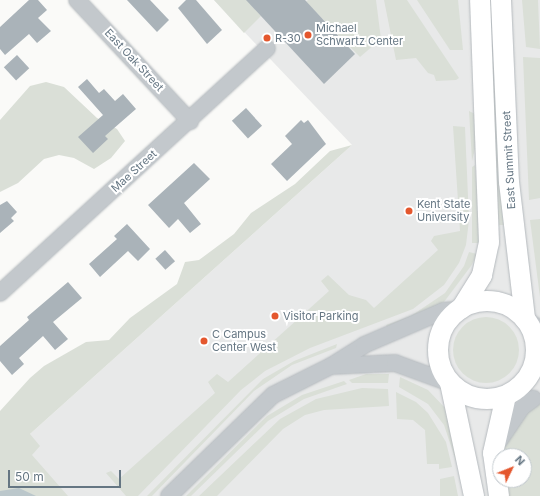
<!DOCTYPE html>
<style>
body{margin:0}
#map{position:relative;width:540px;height:496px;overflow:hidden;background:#fafaf8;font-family:Inter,sans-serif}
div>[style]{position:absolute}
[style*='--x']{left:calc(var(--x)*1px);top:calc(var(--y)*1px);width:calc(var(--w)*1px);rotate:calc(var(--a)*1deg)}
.built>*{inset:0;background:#e8e9e9}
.green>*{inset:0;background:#dadfd7}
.round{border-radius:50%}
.water>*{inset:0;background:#bbc7cb}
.building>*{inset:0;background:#aab3b9;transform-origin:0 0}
.roads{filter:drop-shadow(0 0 1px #b5babe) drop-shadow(0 0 1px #b5babe)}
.minor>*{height:16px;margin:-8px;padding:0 8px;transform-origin:8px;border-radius:8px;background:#c3c8cc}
.major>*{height:20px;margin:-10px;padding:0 10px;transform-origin:10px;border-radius:10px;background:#fff}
.major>.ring{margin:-10px;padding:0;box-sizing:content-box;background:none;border:20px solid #fff;border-radius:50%}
.dots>*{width:11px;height:11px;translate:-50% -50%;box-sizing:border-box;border:2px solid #fff;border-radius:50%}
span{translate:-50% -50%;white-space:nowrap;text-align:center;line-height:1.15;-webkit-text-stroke:4px #fff;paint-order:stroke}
.poi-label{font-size:11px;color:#657683}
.left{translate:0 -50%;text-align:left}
.street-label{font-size:11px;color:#657683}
.north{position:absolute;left:492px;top:448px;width:40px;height:40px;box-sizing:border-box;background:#fff;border:1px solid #c1c8cd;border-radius:50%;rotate:47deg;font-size:11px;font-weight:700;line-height:16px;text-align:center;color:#657683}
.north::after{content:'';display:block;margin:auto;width:14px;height:18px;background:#e4572e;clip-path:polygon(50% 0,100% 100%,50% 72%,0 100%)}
.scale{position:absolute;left:8px;top:470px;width:113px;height:18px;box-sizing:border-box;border:2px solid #657683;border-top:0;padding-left:5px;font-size:12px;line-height:14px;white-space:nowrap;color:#657683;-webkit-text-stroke:3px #fff;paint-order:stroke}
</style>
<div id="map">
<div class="built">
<div style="clip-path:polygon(evenodd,214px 0,540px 0,540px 496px,0 496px,30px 434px,352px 145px,214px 0,500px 456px,524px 456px,524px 480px,500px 480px,500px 456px)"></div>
</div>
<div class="green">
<div style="clip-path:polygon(214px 0,247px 0,261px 16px,244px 33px)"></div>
<div style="clip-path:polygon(308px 0,376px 0,381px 39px,360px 57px,306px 2px)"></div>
<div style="clip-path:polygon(384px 0,407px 0,459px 78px,456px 80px,436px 81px,434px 75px,428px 73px,416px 58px,396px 60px)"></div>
<div style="clip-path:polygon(417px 0,458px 0,463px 50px,450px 50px)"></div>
<div style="clip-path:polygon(522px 0,538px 0,540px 49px,526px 47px)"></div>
<div style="clip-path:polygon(523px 57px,540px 58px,540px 198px,529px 200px)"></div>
<div style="clip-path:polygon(489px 62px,497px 62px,506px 225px,499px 225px,495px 195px)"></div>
<div style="clip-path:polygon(46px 82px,64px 87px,97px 118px,117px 129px,125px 141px,111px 158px,94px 169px,74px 158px,59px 155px,44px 159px,18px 183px,0 192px,0 120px,30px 86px)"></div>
<div style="clip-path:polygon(469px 111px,475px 114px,477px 141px,472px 161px)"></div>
<div style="clip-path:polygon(453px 126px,465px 127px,469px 220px,466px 245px,459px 263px,444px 285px,413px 309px,310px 348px,265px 371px,241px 390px,138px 496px,126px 496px,106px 473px,111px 471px,119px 479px,215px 393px,208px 382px,217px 374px,228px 382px,329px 291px,321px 281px,328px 275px,349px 295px,366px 300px,374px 308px,438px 250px,431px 241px,434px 236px,460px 231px)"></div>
<div style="clip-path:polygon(352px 145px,30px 434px,40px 446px,32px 455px,68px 496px,0 496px,0 411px,30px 378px,44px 366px,86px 342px,109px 340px,130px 318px,177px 284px,185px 262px,199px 260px,234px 234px,251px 213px,295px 184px,330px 151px)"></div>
<div style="clip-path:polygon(475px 165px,480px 229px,479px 243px,472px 243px,472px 167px)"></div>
<div style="clip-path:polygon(540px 219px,540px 297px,530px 220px)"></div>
<div style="clip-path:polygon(469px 252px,477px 254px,471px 266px,444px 302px,389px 332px,386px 325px,411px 316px,445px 293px,464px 266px)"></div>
<div class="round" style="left:453px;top:317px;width:66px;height:66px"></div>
<div style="clip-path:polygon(337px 344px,336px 348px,292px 365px,254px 391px,152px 496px,147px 496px,263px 379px,294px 361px)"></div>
<div style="clip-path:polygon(366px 374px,389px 374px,388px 383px,352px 383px,349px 380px)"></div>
<div style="clip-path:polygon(400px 377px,428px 390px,447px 410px,457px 464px,444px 425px,428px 404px,399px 387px)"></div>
<div style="clip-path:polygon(344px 381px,347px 384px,304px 399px,268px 421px,191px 496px,186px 496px,267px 416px,302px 395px)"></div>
<div style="clip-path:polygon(362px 388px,388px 389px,389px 406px,324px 410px,305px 415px,283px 429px,217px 496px,199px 496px,280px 419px,316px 399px)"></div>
<div style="clip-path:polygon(396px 392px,416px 402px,428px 413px,446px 442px,452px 467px,439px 469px,439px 464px,427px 464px,425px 430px,413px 420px,397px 419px)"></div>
<div style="clip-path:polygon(540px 402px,540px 496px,509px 496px,505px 480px,524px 480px,524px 456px,502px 456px,504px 446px,512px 424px)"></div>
<div style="clip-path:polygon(454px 476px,458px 496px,440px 496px,440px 479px)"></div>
</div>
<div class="water">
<div style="clip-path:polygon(19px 488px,36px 496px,0 496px,0 491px)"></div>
</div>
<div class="building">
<div style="clip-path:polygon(29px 0,38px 0,47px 10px,38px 18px,51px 31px,37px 43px,29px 34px,5px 55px,0 49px,0 27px)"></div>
<div style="clip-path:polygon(127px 0,150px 0,169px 20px,157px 32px)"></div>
<div style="clip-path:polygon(186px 0,196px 0,222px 30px,207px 44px,178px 8px)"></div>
<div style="clip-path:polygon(246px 0,305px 0,355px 54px,324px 84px)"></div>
<div style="left:17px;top:55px;width:18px;height:18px;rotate:47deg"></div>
<div style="clip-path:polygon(87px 79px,99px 93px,104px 89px,115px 101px,123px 94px,136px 109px,105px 136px,108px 139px,93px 153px,78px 137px,103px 115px,78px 87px)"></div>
<div style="left:246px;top:108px;width:24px;height:19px;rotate:48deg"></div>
<div style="clip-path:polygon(301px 120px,304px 123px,308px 120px,326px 144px,287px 181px,271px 164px,292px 144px,285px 136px)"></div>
<div style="clip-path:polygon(194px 163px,210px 179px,184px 203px,201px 224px,190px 233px,178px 219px,169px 228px,148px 205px)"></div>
<div style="clip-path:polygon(7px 201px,17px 212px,11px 218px,14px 221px,0 233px,0 205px)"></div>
<div style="clip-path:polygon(127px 224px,150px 249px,138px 261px,128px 251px,100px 277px,89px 264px,117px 239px,114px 236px)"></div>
<div style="left:165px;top:250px;width:15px;height:13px;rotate:48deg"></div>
<div style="clip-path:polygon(68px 282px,82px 298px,53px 322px,68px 339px,55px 350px,43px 336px,19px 358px,24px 364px,12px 375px,0 361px,0 346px,29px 320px,27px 317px)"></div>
</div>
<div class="roads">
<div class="minor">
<div style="--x:77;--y:0;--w:166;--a:47"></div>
<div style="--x:0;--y:293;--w:362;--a:-42.5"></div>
<div style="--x:525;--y:319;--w:18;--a:34"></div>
<div style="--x:331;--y:366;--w:64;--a:-2.7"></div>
<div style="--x:395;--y:363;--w:59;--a:20"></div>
<div style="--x:499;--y:441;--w:41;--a:-55.9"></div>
<div style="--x:522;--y:407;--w:14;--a:-36"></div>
<div style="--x:169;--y:496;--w:145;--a:-44.2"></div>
<div style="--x:273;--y:395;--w:65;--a:-26.6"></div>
<div style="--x:331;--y:366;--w:39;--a:-32"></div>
<div style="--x:364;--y:345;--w:86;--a:-23.3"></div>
<div style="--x:443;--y:311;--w:18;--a:-6"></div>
</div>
<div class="major">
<div style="--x:501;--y:0;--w:182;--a:87.5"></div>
<div style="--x:509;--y:182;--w:138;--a:83.3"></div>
<div class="ring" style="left:438px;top:301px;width:78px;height:78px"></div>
<div style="--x:461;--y:309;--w:40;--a:-58"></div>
<div style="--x:482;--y:275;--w:33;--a:-78"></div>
<div style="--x:489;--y:243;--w:243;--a:-92.1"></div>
<div style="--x:450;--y:383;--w:116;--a:78"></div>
<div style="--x:499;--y:496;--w:43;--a:-97.9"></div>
<div style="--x:493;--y:453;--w:58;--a:-77.2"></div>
</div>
</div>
<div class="dots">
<div style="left:308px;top:35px;background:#e4572e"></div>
<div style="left:267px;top:38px;background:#e4572e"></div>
<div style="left:409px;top:211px;background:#e4572e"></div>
<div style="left:275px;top:316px;background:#e4572e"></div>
<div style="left:204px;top:341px;background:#e4572e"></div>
</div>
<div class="poi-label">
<span class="left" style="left:316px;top:35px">Michael<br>Schwartz Center</span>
<span class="left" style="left:275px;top:38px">R-30</span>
<span class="left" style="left:417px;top:211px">Kent State<br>University</span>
<span class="left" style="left:283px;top:316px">Visitor Parking</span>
<span class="left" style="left:212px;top:341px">C Campus<br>Center West</span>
</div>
<div class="street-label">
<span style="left:134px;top:60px;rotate:47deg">East Oak Street</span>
<span style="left:509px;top:160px;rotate:-93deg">East Summit Street</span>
<span style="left:134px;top:171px;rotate:-42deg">Mae Street</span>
</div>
<div class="north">N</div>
<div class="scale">50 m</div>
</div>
